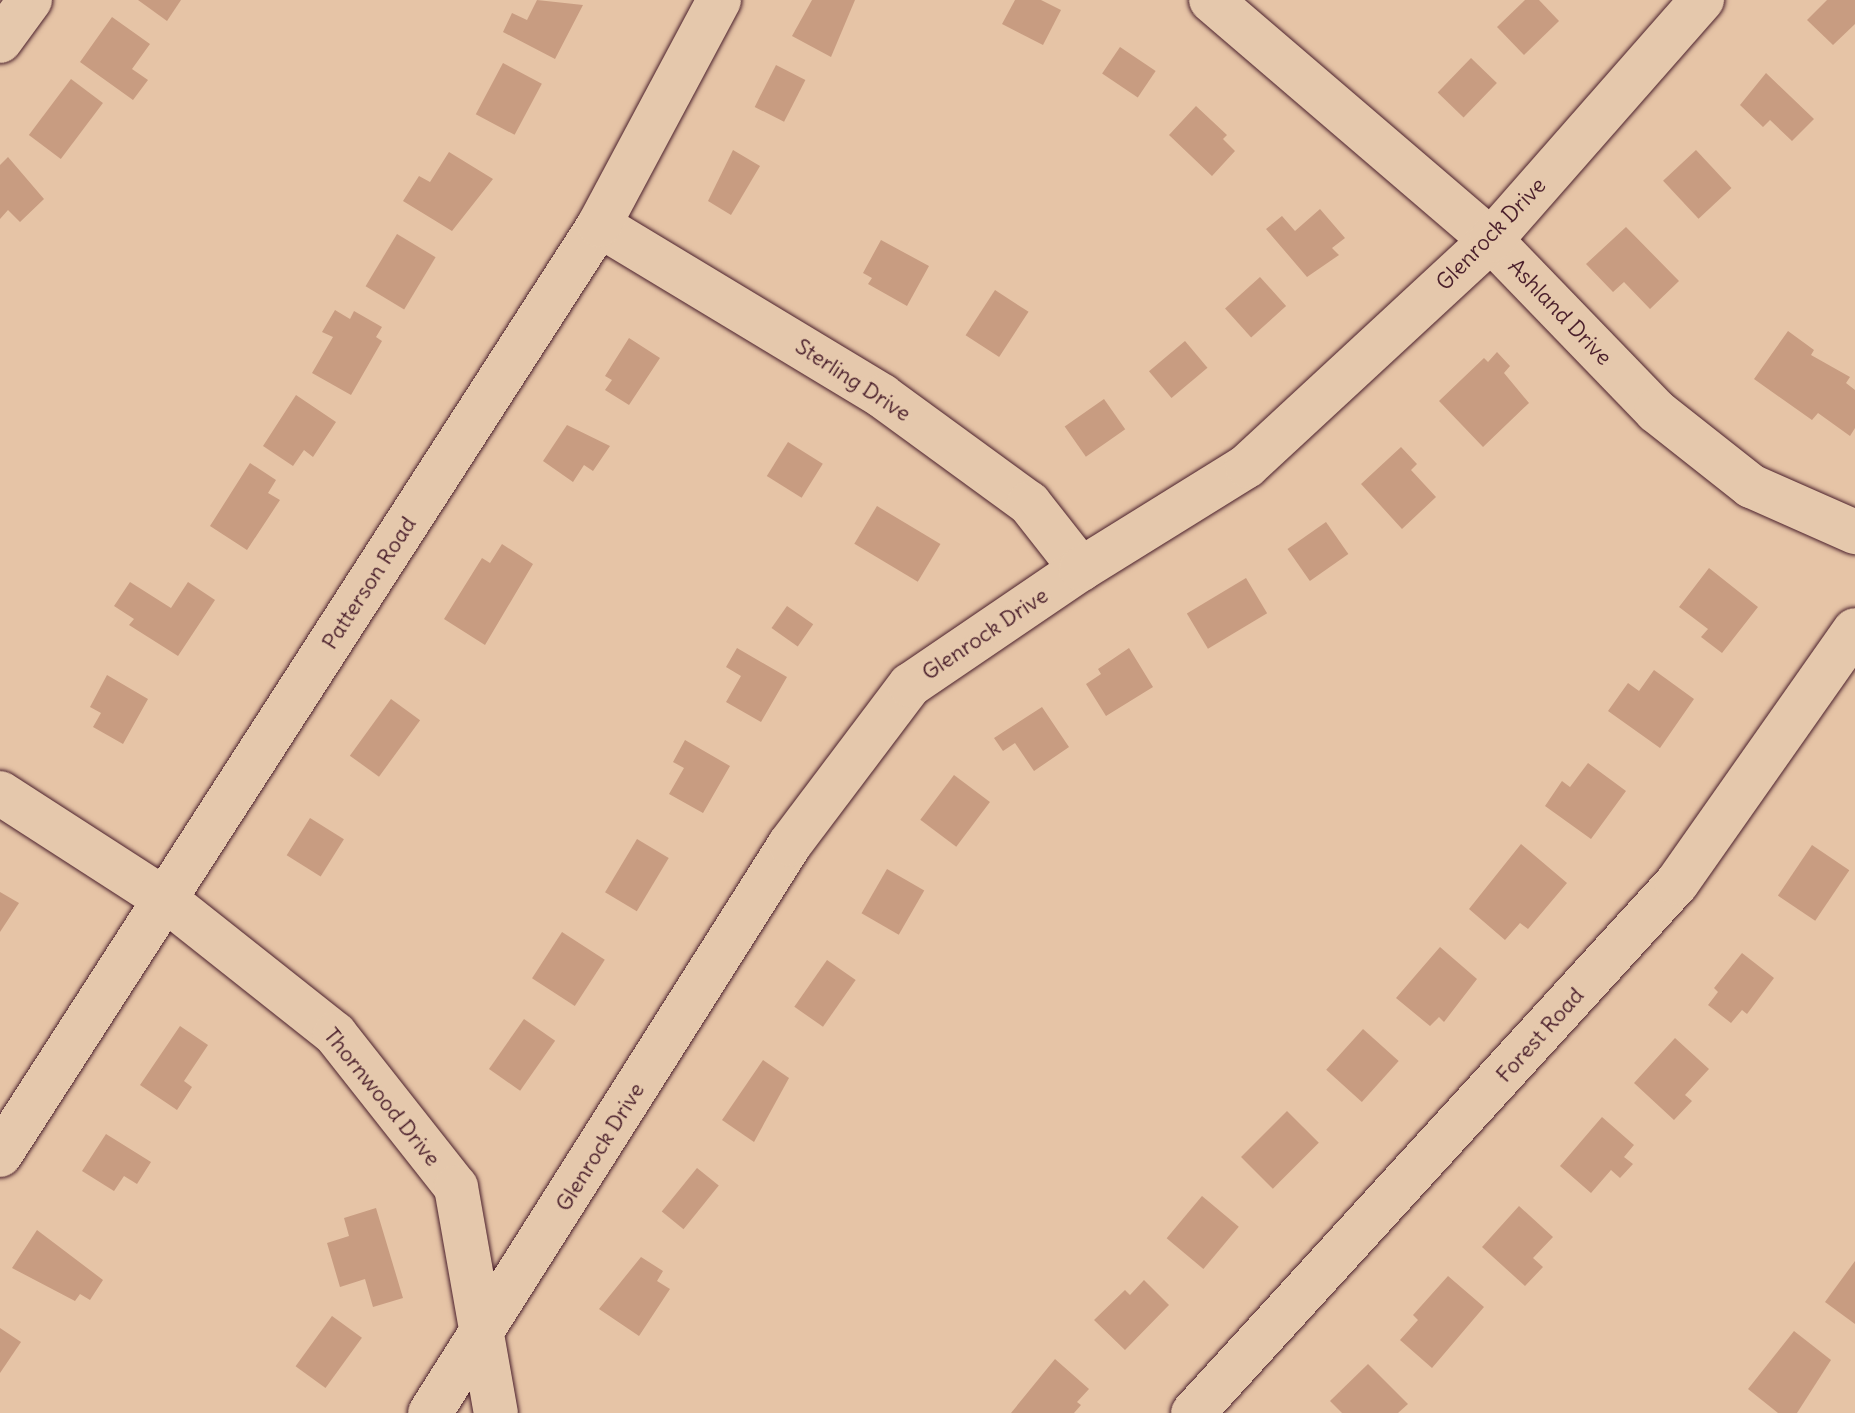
<!DOCTYPE html>
<style>
body{margin:0}
#map{position:relative;width:1855px;height:1413px;overflow:hidden;background:#e6c4a6;font-family:Delius,sans-serif}
div>[style]{position:absolute}
[style*='--x']{left:calc(var(--x)*1px);top:calc(var(--y)*1px);width:calc(var(--w)*1px);rotate:calc(var(--a)*1deg)}
.building>*{inset:0;background:#c89c81;transform-origin:0 0}
.roads{filter:drop-shadow(0 0 2px #4a1f2b) drop-shadow(0 0 2px #4a1f2b)}
.minor>*{height:44px;margin:-22px;padding:0 22px;transform-origin:22px;border-radius:22px;background:#e5c8ac}
span{translate:-50% -50%;white-space:nowrap;text-align:center;line-height:1.15;-webkit-text-stroke:7px #e5c8ac;paint-order:stroke}
.street-label{font-size:22px;color:#4a1f2b}
</style>
<div id="map">
<div class="building">
<div style="clip-path:polygon(138px 0,181px 0,167px 21px)"></div>
<div style="clip-path:polygon(537px 0,583px 5px,555px 59px,503px 32px,512px 13px,527px 20px)"></div>
<div style="clip-path:polygon(812px 0,855px 0,831px 57px,792px 36px)"></div>
<div style="clip-path:polygon(1015px 0,1041px 0,1061px 10px,1043px 45px,1002px 24px)"></div>
<div style="clip-path:polygon(1525px 0,1539px 0,1559px 21px,1524px 55px,1497px 27px)"></div>
<div style="clip-path:polygon(1827px 0,1855px 0,1855px 24px,1833px 45px,1807px 20px)"></div>
<div style="clip-path:polygon(112px 17px,150px 44px,132px 69px,148px 80px,133px 100px,80px 62px)"></div>
<div style="left:1120px;top:47px;width:43px;height:32px;rotate:34deg"></div>
<div style="left:1471px;top:58px;width:36px;height:48px;rotate:44deg"></div>
<div style="left:503px;top:63px;width:44px;height:58px;rotate:28deg"></div>
<div style="left:776px;top:65px;width:33px;height:47px;rotate:27deg"></div>
<div style="clip-path:polygon(1766px 73px,1814px 119px,1792px 141px,1770px 120px,1763px 127px,1740px 105px)"></div>
<div style="left:71px;top:79px;width:40px;height:70px;rotate:37deg"></div>
<div style="clip-path:polygon(1196px 106px,1227px 135px,1223px 139px,1235px 151px,1212px 176px,1169px 135px)"></div>
<div style="clip-path:polygon(733px 150px,760px 166px,731px 215px,708px 201px)"></div>
<div style="left:1696px;top:150px;width:52px;height:45px;rotate:47deg"></div>
<div style="clip-path:polygon(449px 152px,493px 179px,452px 231px,403px 201px,419px 176px,430px 182px)"></div>
<div style="clip-path:polygon(8px 157px,44px 199px,20px 222px,8px 210px,0 219px,0 165px)"></div>
<div style="clip-path:polygon(1320px 209px,1345px 238px,1332px 248px,1339px 255px,1307px 277px,1266px 229px,1282px 216px,1295px 231px)"></div>
<div style="clip-path:polygon(1626px 227px,1679px 281px,1650px 309px,1624px 282px,1613px 292px,1586px 264px)"></div>
<div style="left:397px;top:234px;width:45px;height:61px;rotate:31deg"></div>
<div style="clip-path:polygon(881px 240px,929px 266px,907px 306px,868px 284px,872px 278px,863px 273px)"></div>
<div style="left:1260px;top:277px;width:39px;height:47px;rotate:48deg"></div>
<div style="left:995px;top:290px;width:40px;height:54px;rotate:33deg"></div>
<div style="clip-path:polygon(335px 310px,350px 319px,354px 311px,382px 327px,376px 337px,382px 341px,351px 395px,312px 373px,333px 337px,322px 332px)"></div>
<div style="clip-path:polygon(1788px 331px,1814px 350px,1811px 355px,1850px 377px,1846px 383px,1855px 390px,1855px 428px,1850px 436px,1818px 413px,1812px 420px,1754px 379px)"></div>
<div style="clip-path:polygon(629px 338px,660px 358px,629px 405px,605px 390px,612px 380px,605px 376px)"></div>
<div style="left:1185px;top:341px;width:35px;height:47px;rotate:50deg"></div>
<div style="clip-path:polygon(1497px 352px,1510px 366px,1504px 373px,1529px 403px,1483px 447px,1439px 401px,1484px 358px,1488px 362px)"></div>
<div style="clip-path:polygon(296px 395px,336px 422px,313px 457px,304px 450px,293px 466px,263px 446px)"></div>
<div style="left:1104px;top:399px;width:37px;height:48px;rotate:55deg"></div>
<div style="clip-path:polygon(567px 425px,610px 446px,593px 471px,584px 465px,573px 482px,543px 461px)"></div>
<div style="left:788px;top:442px;width:41px;height:40px;rotate:32deg"></div>
<div style="clip-path:polygon(1401px 447px,1417px 464px,1411px 470px,1436px 497px,1402px 529px,1361px 484px)"></div>
<div style="clip-path:polygon(250px 463px,276px 480px,268px 493px,280px 500px,247px 550px,210px 526px)"></div>
<div style="left:877px;top:506px;width:74px;height:44px;rotate:31deg"></div>
<div style="left:1326px;top:522px;width:39px;height:47px;rotate:55deg"></div>
<div style="clip-path:polygon(502px 544px,533px 564px,485px 645px,444px 619px,482px 558px,490px 563px)"></div>
<div style="clip-path:polygon(1709px 568px,1758px 607px,1722px 653px,1701px 637px,1708px 629px,1679px 607px)"></div>
<div style="left:1246px;top:578px;width:41px;height:69px;rotate:59deg"></div>
<div style="clip-path:polygon(130px 582px,171px 608px,188px 582px,215px 600px,178px 656px,129px 625px,134px 619px,114px 606px)"></div>
<div style="left:787px;top:606px;width:32px;height:27px;rotate:35deg"></div>
<div style="clip-path:polygon(737px 648px,787px 677px,761px 722px,726px 702px,741px 676px,726px 667px)"></div>
<div style="clip-path:polygon(1129px 648px,1153px 687px,1106px 716px,1086px 684px,1101px 674px,1098px 669px)"></div>
<div style="clip-path:polygon(1654px 670px,1694px 699px,1660px 748px,1608px 711px,1628px 683px,1639px 691px)"></div>
<div style="clip-path:polygon(107px 675px,148px 699px,123px 744px,93px 727px,101px 713px,90px 707px)"></div>
<div style="left:391px;top:699px;width:36px;height:70px;rotate:36deg"></div>
<div style="clip-path:polygon(1042px 707px,1069px 747px,1034px 771px,1015px 743px,1003px 751px,994px 738px)"></div>
<div style="clip-path:polygon(685px 740px,730px 766px,703px 813px,669px 794px,684px 768px,673px 762px)"></div>
<div style="clip-path:polygon(1588px 763px,1626px 791px,1591px 839px,1545px 806px,1562px 781px,1570px 787px)"></div>
<div style="left:954px;top:775px;width:45px;height:56px;rotate:37deg"></div>
<div style="left:310px;top:818px;width:40px;height:44px;rotate:32deg"></div>
<div style="left:637px;top:839px;width:37px;height:62px;rotate:31deg"></div>
<div style="clip-path:polygon(1521px 844px,1567px 883px,1528px 929px,1520px 923px,1505px 940px,1469px 909px)"></div>
<div style="left:1812px;top:845px;width:45px;height:61px;rotate:34deg"></div>
<div style="left:887px;top:869px;width:43px;height:51px;rotate:30deg"></div>
<div style="clip-path:polygon(0 892px,19px 903px,0 932px)"></div>
<div style="left:562px;top:932px;width:51px;height:55px;rotate:33deg"></div>
<div style="clip-path:polygon(1440px 947px,1477px 979px,1444px 1022px,1439px 1017px,1430px 1026px,1396px 998px)"></div>
<div style="clip-path:polygon(1742px 953px,1774px 978px,1747px 1014px,1742px 1010px,1731px 1023px,1708px 1005px,1718px 992px,1714px 988px)"></div>
<div style="left:827px;top:960px;width:35px;height:57px;rotate:35deg"></div>
<div style="left:524px;top:1019px;width:38px;height:61px;rotate:35deg"></div>
<div style="clip-path:polygon(180px 1026px,208px 1045px,184px 1081px,192px 1087px,177px 1110px,140px 1085px)"></div>
<div style="left:1363px;top:1029px;width:48px;height:55px;rotate:42deg"></div>
<div style="clip-path:polygon(1675px 1038px,1709px 1069px,1685px 1095px,1692px 1101px,1674px 1120px,1634px 1083px)"></div>
<div style="clip-path:polygon(763px 1060px,789px 1078px,754px 1142px,722px 1120px)"></div>
<div style="left:1287px;top:1111px;width:45px;height:65px;rotate:45deg"></div>
<div style="clip-path:polygon(1602px 1117px,1634px 1145px,1624px 1157px,1633px 1164px,1620px 1178px,1611px 1170px,1591px 1193px,1560px 1166px)"></div>
<div style="clip-path:polygon(106px 1134px,151px 1162px,137px 1184px,124px 1176px,114px 1191px,82px 1171px)"></div>
<div style="left:697px;top:1168px;width:28px;height:56px;rotate:39deg"></div>
<div style="left:1202px;top:1196px;width:48px;height:55px;rotate:40deg"></div>
<div style="clip-path:polygon(1519px 1206px,1553px 1237px,1533px 1258px,1543px 1267px,1525px 1286px,1482px 1247px)"></div>
<div style="clip-path:polygon(376px 1208px,403px 1298px,373px 1307px,365px 1279px,340px 1287px,327px 1243px,349px 1236px,344px 1218px)"></div>
<div style="clip-path:polygon(37px 1230px,103px 1280px,90px 1300px,80px 1294px,75px 1301px,12px 1268px)"></div>
<div style="clip-path:polygon(641px 1257px,663px 1271px,657px 1281px,670px 1289px,639px 1336px,599px 1309px)"></div>
<div style="clip-path:polygon(1855px 1261px,1855px 1324px,1825px 1302px)"></div>
<div style="clip-path:polygon(1448px 1276px,1484px 1307px,1432px 1368px,1400px 1340px,1418px 1320px,1413px 1315px)"></div>
<div style="clip-path:polygon(1144px 1280px,1169px 1305px,1125px 1350px,1094px 1320px,1125px 1290px,1130px 1295px)"></div>
<div style="left:332px;top:1316px;width:37px;height:62px;rotate:36deg"></div>
<div style="clip-path:polygon(0 1328px,21px 1342px,0 1373px)"></div>
<div style="clip-path:polygon(1794px 1331px,1831px 1360px,1797px 1413px,1778px 1413px,1748px 1389px)"></div>
<div style="clip-path:polygon(1055px 1359px,1089px 1389px,1077px 1402px,1081px 1405px,1074px 1413px,1011px 1413px)"></div>
<div style="clip-path:polygon(1368px 1364px,1408px 1404px,1398px 1413px,1342px 1413px,1330px 1401px)"></div>
</div>
<div class="roads">
<div class="minor">
<div style="--x:1211;--y:0;--w:369;--a:40.6"></div>
<div style="--x:1491;--y:240;--w:238;--a:46"></div>
<div style="--x:1656;--y:411;--w:121;--a:38.3"></div>
<div style="--x:1751;--y:486;--w:114;--a:23.9"></div>
<div style="--x:0;--y:41;--w:51;--a:-53.8"></div>
<div style="--x:599;--y:225;--w:331;--a:31.1"></div>
<div style="--x:882;--y:396;--w:182;--a:36.1"></div>
<div style="--x:1029;--y:503;--w:84;--a:51.8"></div>
<div style="--x:0;--y:793;--w:197;--a:32.8"></div>
<div style="--x:166;--y:900;--w:216;--a:38.4"></div>
<div style="--x:335;--y:1034;--w:195;--a:51.7"></div>
<div style="--x:456;--y:1187;--w:230;--a:80"></div>
<div style="--x:0;--y:1155;--w:1106;--a:-57.21"></div>
<div style="--x:599;--y:225;--w:255;--a:-61.9"></div>
<div style="--x:430;--y:1413;--w:673;--a:-57.68"></div>
<div style="--x:790;--y:844;--w:199;--a:-53"></div>
<div style="--x:910;--y:685;--w:207;--a:-34.2"></div>
<div style="--x:1081;--y:569;--w:195;--a:-31.8"></div>
<div style="--x:1247;--y:466;--w:333;--a:-42.8"></div>
<div style="--x:1491;--y:240;--w:320;--a:-48.7"></div>
<div style="--x:1193;--y:1413;--w:718;--a:-47.6"></div>
<div style="--x:1677;--y:883;--w:309;--a:-54.9"></div>
</div>
</div>
<div class="street-label">
<span style="left:1491px;top:234px;rotate:-46deg">Glenrock Drive</span>
<span style="left:1560px;top:312px;rotate:46deg">Ashland Drive</span>
<span style="left:853px;top:380px;rotate:33deg">Sterling Drive</span>
<span style="left:369px;top:583px;rotate:-57deg">Patterson Road</span>
<span style="left:985px;top:634px;rotate:-34deg">Glenrock Drive</span>
<span style="left:1540px;top:1035px;rotate:-48deg">Forest Road</span>
<span style="left:382px;top:1097px;rotate:51deg">Thornwood Drive</span>
<span style="left:600px;top:1147px;rotate:-58deg">Glenrock Drive</span>
</div>
</div>
